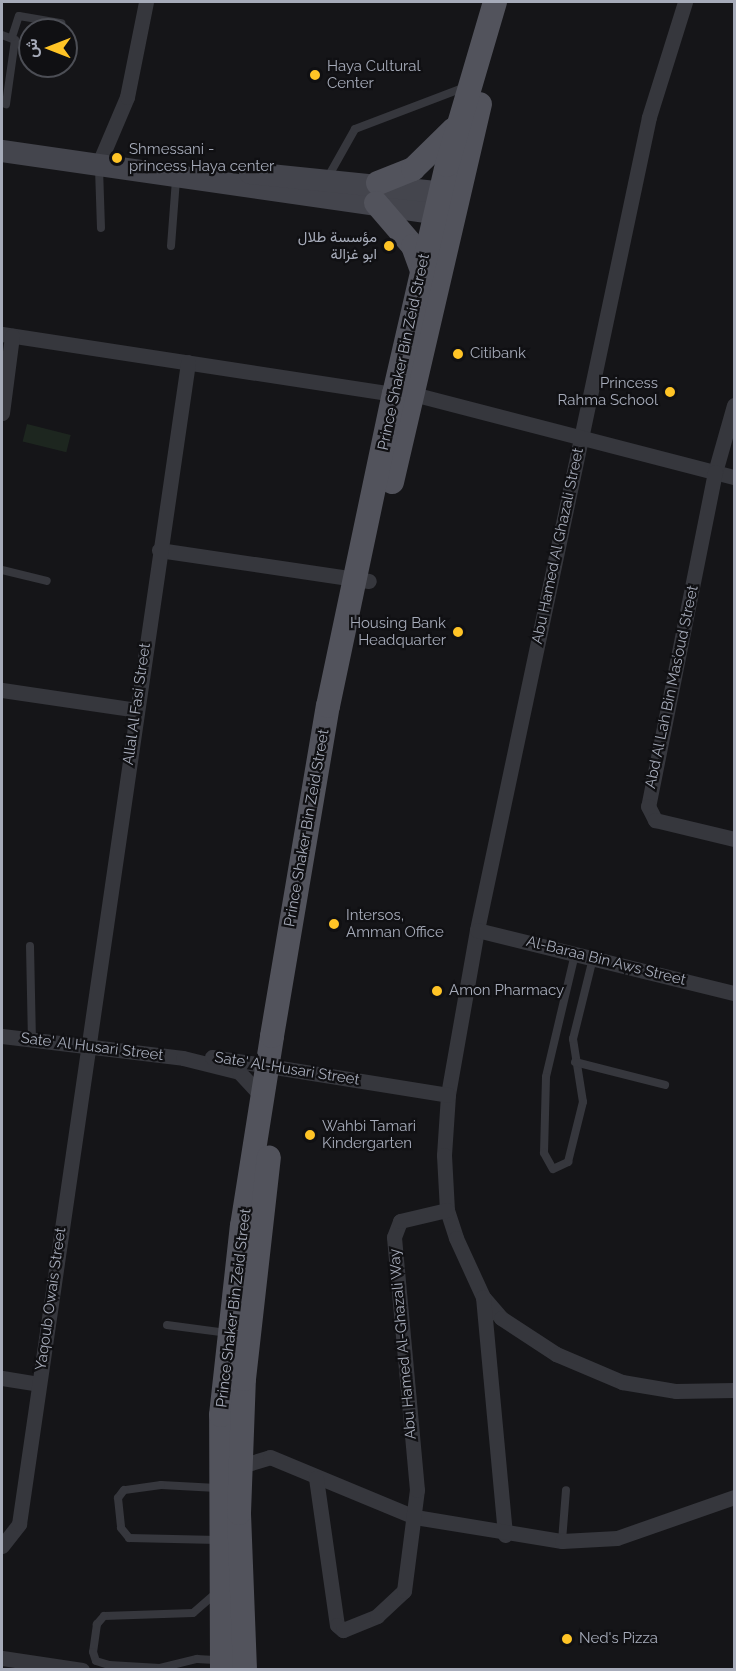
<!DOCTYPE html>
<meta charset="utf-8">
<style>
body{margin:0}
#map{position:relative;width:736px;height:1671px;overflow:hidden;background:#151518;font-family:Raleway,Vazirmatn,sans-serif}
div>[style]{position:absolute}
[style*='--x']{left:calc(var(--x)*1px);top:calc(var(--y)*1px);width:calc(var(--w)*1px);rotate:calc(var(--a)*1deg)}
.green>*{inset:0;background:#1d261f;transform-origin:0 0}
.lane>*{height:8px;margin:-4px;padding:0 4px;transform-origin:4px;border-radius:4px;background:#36373d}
.street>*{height:15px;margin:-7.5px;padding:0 7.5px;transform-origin:7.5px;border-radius:7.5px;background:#36373d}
.secondary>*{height:22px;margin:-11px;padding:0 11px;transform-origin:11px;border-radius:11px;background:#44454d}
.primary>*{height:24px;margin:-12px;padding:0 12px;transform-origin:12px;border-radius:12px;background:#52535c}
.dots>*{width:16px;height:16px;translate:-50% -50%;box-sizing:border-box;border:3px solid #101013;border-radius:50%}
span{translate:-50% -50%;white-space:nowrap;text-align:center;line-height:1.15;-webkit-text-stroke:4.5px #101013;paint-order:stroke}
.poi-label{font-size:15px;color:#a6abb9}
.left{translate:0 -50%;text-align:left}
.right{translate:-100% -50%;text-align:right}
.street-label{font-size:15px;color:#a6abb9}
.frame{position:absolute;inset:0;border:3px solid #a6abb9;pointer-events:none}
.north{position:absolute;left:18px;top:18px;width:60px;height:60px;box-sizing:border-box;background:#101013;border:2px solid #4c4e55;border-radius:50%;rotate:270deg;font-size:16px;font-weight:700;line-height:24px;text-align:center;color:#a6abb9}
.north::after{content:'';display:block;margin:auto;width:21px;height:27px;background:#ffc426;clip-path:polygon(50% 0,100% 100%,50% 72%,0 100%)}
</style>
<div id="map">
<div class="green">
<div style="left:27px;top:424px;width:45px;height:18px;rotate:14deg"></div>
</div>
<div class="lane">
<div style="--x:2;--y:35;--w:14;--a:21"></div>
<div style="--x:15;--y:40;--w:65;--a:98"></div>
<div style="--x:12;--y:37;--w:22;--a:-72"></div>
<div style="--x:19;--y:16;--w:43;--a:9.5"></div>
<div style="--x:99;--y:168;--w:60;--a:88.1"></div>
<div style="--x:328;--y:177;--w:55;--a:-60.6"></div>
<div style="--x:355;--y:129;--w:116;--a:-20.8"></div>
<div style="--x:171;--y:246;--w:66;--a:-85.7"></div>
<div style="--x:2;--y:570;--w:46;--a:13.7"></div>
<div style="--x:30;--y:946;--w:93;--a:88.8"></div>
<div style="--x:575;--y:954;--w:126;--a:103.3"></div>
<div style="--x:546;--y:1077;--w:76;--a:91.5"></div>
<div style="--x:544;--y:1153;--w:18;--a:61"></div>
<div style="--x:553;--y:1169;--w:17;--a:-25"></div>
<div style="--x:568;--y:1162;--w:62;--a:-76"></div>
<div style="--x:583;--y:1102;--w:64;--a:-99"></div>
<div style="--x:573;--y:1039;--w:83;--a:-76.1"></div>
<div style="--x:575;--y:1062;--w:93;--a:14.3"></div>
<div style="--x:167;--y:1325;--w:62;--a:7.5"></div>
<div style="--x:217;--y:1488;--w:56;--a:-176.9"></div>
<div style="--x:161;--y:1485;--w:37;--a:172"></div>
<div style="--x:124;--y:1490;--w:10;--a:127"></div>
<div style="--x:118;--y:1498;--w:30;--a:84"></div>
<div style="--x:121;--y:1528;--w:13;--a:51"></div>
<div style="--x:129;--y:1538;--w:89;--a:1.3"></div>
<div style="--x:562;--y:1541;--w:51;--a:-85.5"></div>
<div style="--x:216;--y:1593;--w:30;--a:139"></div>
<div style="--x:193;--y:1613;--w:89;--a:178.1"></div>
<div style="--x:104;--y:1616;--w:11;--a:131"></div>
<div style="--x:97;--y:1624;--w:28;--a:98"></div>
<div style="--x:93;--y:1652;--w:9;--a:72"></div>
<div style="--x:96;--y:1661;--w:14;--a:17"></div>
<div style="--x:109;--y:1665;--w:51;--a:3.4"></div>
<div style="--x:160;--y:1668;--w:38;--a:-14"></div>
<div style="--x:197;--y:1659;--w:22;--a:3"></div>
</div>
<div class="street">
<div style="--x:685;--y:2;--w:121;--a:107.4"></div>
<div style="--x:649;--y:117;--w:831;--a:101.95"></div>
<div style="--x:477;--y:930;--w:168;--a:100"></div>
<div style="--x:448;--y:1095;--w:60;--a:93.8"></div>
<div style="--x:444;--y:1155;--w:55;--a:86.9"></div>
<div style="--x:447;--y:1210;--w:29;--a:72"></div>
<div style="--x:456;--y:1238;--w:65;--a:65.4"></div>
<div style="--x:483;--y:1297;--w:28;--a:49"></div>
<div style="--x:501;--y:1318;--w:66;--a:33.2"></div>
<div style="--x:556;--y:1354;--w:72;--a:23"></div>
<div style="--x:622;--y:1382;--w:55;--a:9.5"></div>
<div style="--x:676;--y:1391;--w:58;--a:-1"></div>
<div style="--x:99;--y:163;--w:72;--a:-67"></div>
<div style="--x:127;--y:97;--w:97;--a:-78.7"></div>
<div style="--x:2;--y:334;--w:397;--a:8.7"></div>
<div style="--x:413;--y:394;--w:332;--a:14.5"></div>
<div style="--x:734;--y:405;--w:70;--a:105.8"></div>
<div style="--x:715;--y:472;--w:341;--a:101.3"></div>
<div style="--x:648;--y:806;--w:16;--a:63"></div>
<div style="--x:655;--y:820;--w:81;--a:13.5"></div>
<div style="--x:2;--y:413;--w:78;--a:-82.6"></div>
<div style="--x:159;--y:550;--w:212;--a:8.4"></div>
<div style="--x:2;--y:690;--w:136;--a:8.4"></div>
<div style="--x:477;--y:930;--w:265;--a:13.8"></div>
<div style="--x:2;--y:1036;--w:182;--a:6.9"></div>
<div style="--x:183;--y:1058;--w:58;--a:14"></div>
<div style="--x:239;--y:1072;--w:34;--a:47"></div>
<div style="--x:212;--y:1057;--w:239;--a:9.1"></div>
<div style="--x:483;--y:1297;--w:239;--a:84.7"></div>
<div style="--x:2;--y:1378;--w:37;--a:9"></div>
<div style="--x:241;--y:1466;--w:30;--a:-17"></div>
<div style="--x:270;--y:1457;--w:157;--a:22.5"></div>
<div style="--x:415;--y:1517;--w:149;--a:9.3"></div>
<div style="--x:562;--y:1541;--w:55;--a:-3.1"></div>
<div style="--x:617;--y:1538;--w:124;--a:-19.3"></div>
<div style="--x:316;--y:1478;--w:148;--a:81.9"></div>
<div style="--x:337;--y:1625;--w:8;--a:40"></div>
<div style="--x:343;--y:1630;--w:37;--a:-22"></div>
<div style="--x:377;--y:1616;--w:37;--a:-43"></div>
<div style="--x:404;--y:1591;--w:102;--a:-82.7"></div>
<div style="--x:417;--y:1490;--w:254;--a:-95.2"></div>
<div style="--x:394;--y:1237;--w:17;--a:-69"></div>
<div style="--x:400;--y:1221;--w:48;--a:-13.2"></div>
<div style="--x:2;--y:1546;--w:28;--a:-52"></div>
<div style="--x:19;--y:1524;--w:1174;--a:-81.72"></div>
<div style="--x:2;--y:1658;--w:81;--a:8.5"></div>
</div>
<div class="secondary">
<div style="--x:2;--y:151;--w:455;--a:8.2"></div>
<div style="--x:250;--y:173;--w:209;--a:5.8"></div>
</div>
<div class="primary">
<div style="--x:378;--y:183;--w:38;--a:-22"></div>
<div style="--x:413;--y:169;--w:57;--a:-44.3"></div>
<div style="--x:376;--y:203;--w:57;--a:49.3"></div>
<div style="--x:413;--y:246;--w:27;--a:70"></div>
<div style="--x:392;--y:482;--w:388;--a:-76.9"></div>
<div style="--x:222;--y:1670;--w:255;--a:-90.2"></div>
<div style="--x:221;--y:1415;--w:190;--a:-83.7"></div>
<div style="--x:242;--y:1226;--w:192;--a:-81"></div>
<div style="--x:272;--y:1036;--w:335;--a:-80.4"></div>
<div style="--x:328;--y:706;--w:319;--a:-78.1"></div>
<div style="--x:394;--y:394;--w:235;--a:-77"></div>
<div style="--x:447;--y:165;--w:170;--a:-73.6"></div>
<div style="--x:245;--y:1670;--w:157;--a:-92.2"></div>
<div style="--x:239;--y:1513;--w:134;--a:-87.9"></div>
<div style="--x:244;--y:1379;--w:223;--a:-83.6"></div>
</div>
<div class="dots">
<div style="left:315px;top:75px;background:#ffc426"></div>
<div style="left:117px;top:158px;background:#ffc426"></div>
<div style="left:389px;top:246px;background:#ffc426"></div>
<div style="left:458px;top:354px;background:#ffc426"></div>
<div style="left:670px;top:392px;background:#ffc426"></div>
<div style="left:458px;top:632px;background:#ffc426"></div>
<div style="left:334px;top:924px;background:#ffc426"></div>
<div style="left:437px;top:991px;background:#ffc426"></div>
<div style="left:310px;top:1135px;background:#ffc426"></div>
<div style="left:567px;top:1639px;background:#ffc426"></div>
</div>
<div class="poi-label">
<span class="left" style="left:327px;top:75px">Haya Cultural<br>Center</span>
<span class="left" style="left:129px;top:158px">Shmessani -<br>princess Haya center</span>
<span class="right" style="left:377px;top:246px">مؤسسة طلال<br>ابو غزالة</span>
<span class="left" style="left:470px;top:354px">Citibank</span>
<span class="right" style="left:658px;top:392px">Princess<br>Rahma School</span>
<span class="right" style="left:446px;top:632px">Housing Bank<br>Headquarter</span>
<span class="left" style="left:346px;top:924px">Intersos,<br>Amman Office</span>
<span class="left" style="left:449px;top:991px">Amon Pharmacy</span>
<span class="left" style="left:322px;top:1135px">Wahbi Tamari<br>Kindergarten</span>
<span class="left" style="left:579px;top:1639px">Ned's Pizza</span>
</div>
<div class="street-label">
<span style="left:404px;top:352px;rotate:-78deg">Prince Shaker Bin Zeid Street</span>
<span style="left:558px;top:546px;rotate:-78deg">Abu Hamed Al Ghazali Street</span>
<span style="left:672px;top:687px;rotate:-78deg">Abd Al Lah Bin Mas’oud Street</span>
<span style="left:137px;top:704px;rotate:-82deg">Allal Al Fasi Street</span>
<span style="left:307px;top:828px;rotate:-80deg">Prince Shaker Bin Zeid Street</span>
<span style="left:606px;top:961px;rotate:14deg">Al-Baraa Bin Aws Street</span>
<span style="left:92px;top:1047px;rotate:7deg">Sate' Al Husari Street</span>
<span style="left:287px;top:1069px;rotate:9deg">Sate' Al-Husari Street</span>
<span style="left:51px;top:1299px;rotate:-82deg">Yaqoub Owais Street</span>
<span style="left:234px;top:1308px;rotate:-83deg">Prince Shaker Bin Zeid Street</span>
<span style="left:403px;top:1344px;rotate:-95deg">Abu Hamed Al-Ghazali Way</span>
</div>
<div class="frame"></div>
<div class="north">ش</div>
</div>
